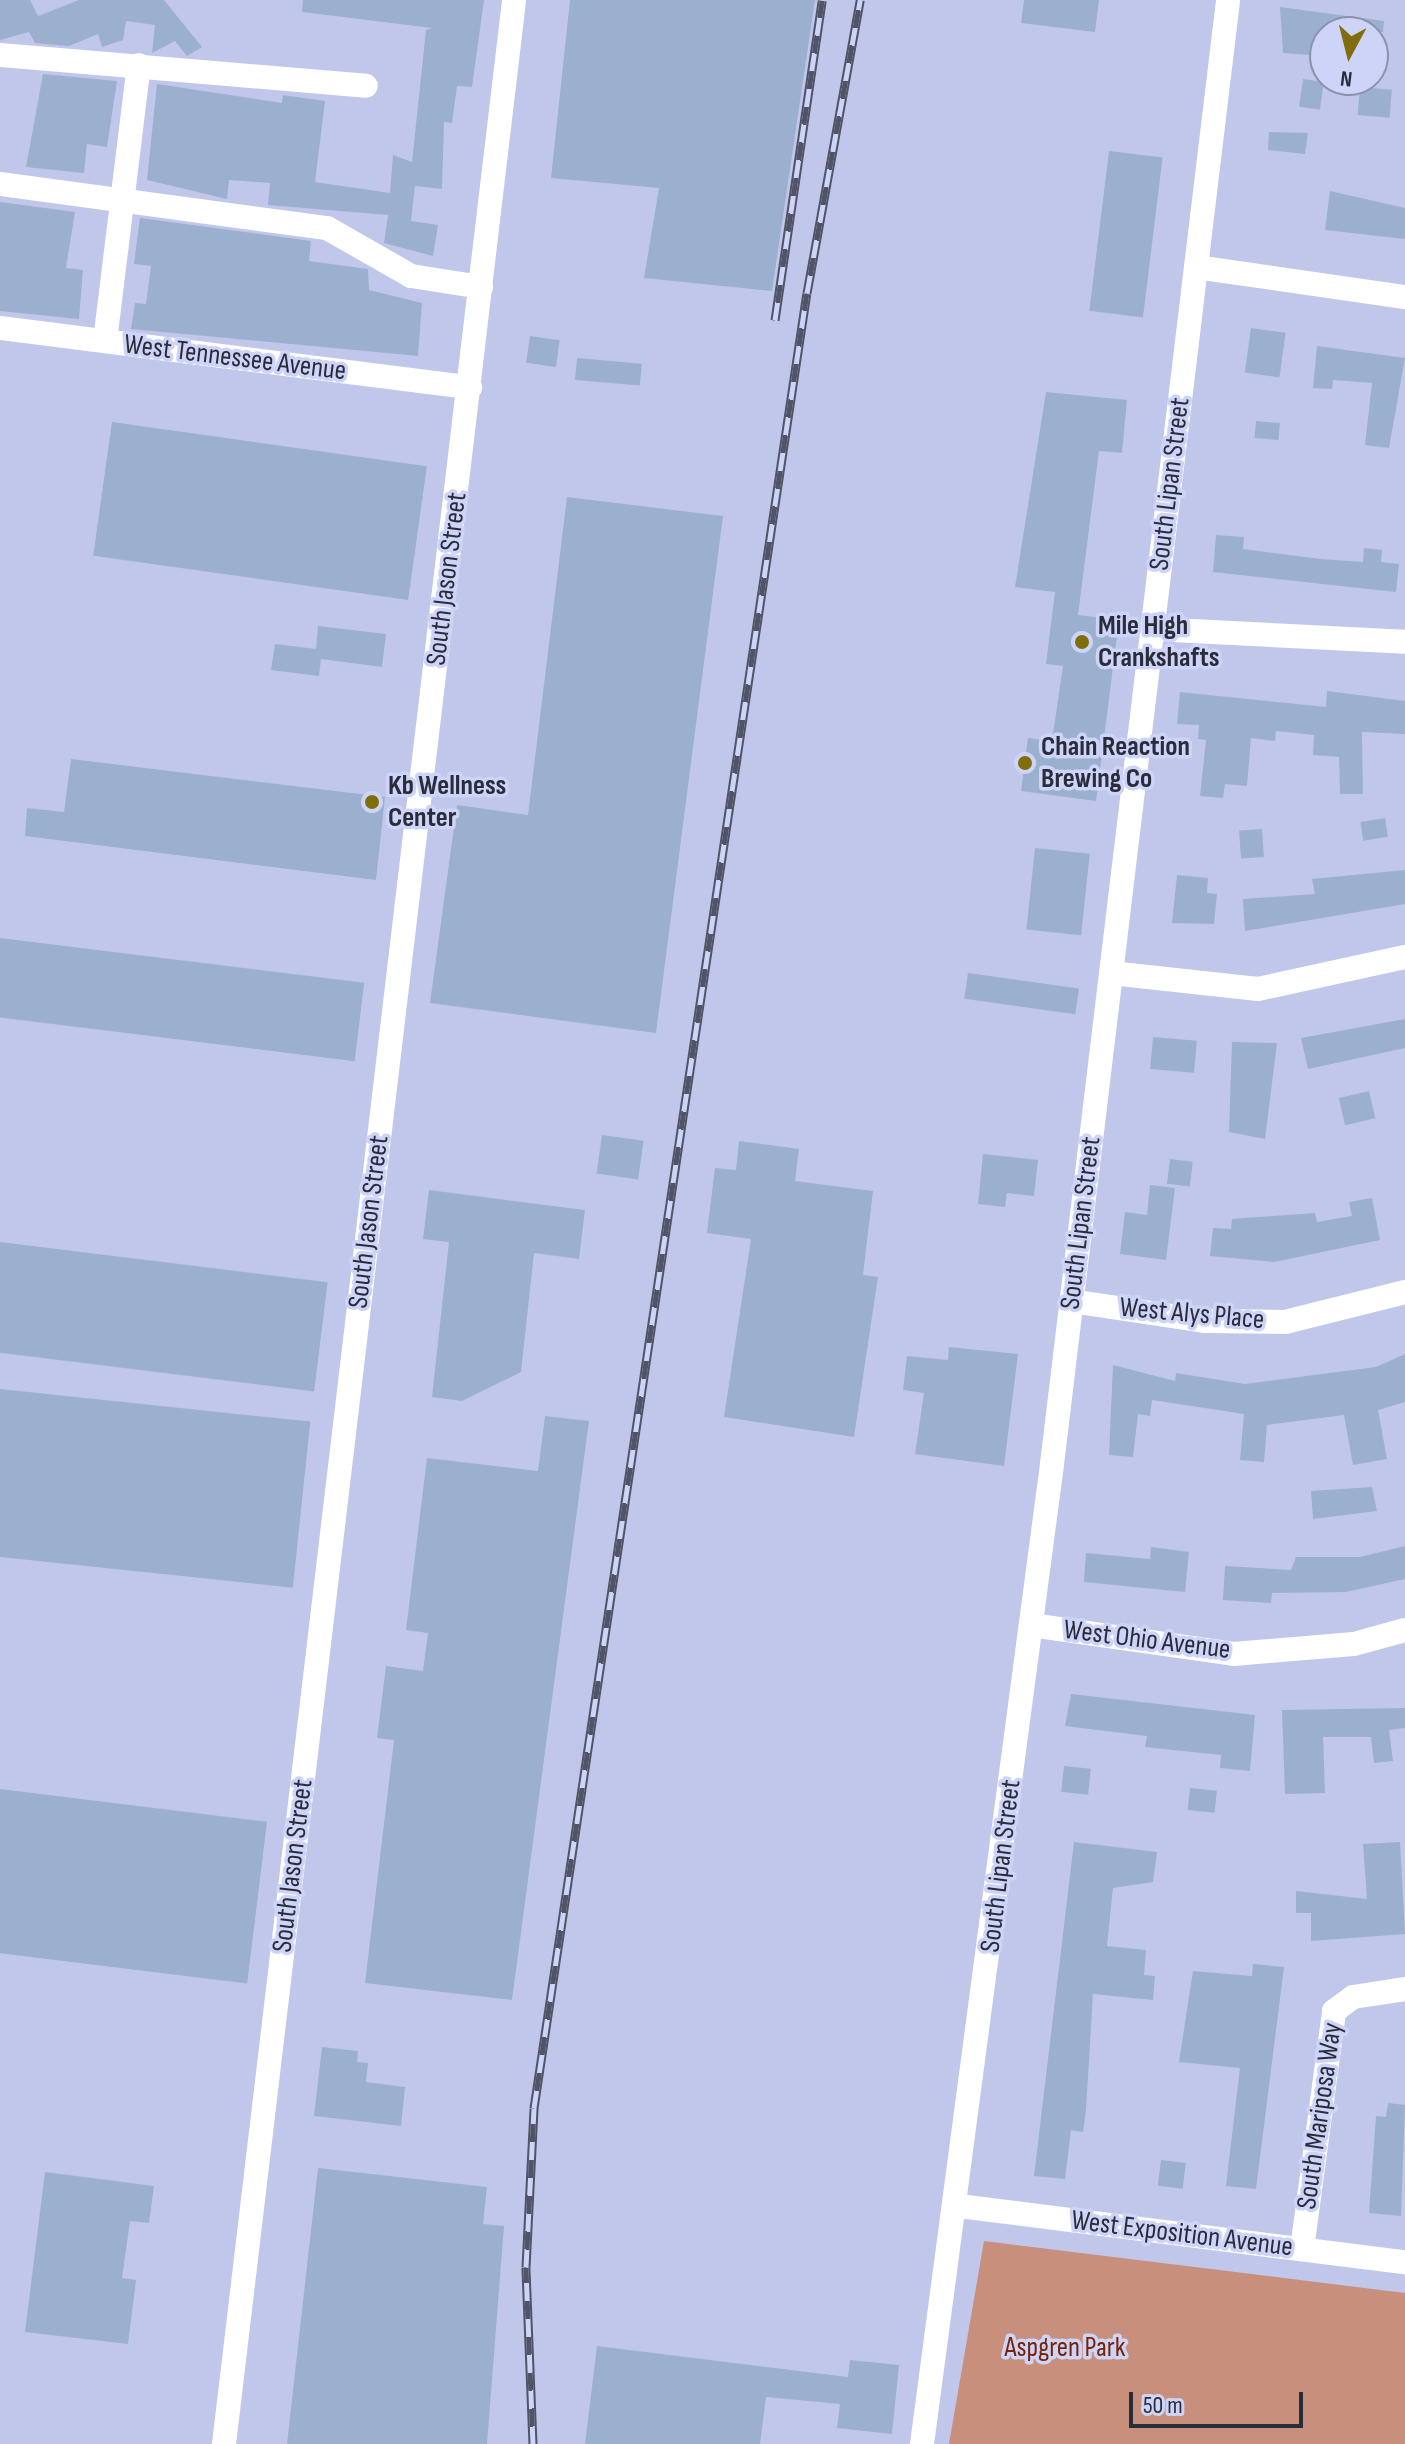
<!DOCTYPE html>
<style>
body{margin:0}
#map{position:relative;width:1405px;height:2444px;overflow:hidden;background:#c1c7ea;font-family:"Sofia Sans Condensed",sans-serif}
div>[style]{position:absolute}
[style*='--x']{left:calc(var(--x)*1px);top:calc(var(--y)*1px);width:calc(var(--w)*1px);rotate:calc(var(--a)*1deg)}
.green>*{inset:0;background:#c98f7d}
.building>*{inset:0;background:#9bb0cf;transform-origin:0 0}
.minor>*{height:24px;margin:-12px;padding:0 12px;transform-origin:12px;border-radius:12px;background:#fff}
.rail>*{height:9px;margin-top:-4.5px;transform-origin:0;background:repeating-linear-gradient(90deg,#ced4f8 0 18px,#515467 0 36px);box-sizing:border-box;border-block:2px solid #515467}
.dots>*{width:22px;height:22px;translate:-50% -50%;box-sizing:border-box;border:4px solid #ced4f8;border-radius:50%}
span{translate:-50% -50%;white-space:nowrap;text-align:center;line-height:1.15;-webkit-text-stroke:7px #ced4f8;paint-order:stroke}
.street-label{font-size:28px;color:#292c39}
.poi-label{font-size:28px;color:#292c39;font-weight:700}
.left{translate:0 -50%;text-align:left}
.park-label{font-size:28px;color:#772406}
.north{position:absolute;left:1309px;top:16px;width:80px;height:80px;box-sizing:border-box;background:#ced4f8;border:2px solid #8c91ac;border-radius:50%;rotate:187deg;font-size:22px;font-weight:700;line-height:32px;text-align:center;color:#292c39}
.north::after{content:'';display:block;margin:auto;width:28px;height:36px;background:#7f6e0b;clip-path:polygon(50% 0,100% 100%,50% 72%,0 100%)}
.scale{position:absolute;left:1129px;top:2392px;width:174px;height:36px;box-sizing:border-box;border:4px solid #292c39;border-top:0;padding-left:10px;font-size:24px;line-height:28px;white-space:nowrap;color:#292c39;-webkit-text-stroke:6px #ced4f8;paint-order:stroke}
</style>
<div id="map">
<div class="green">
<div style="clip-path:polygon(984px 2241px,1405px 2293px,1405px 2444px,949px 2444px)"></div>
</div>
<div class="building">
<div style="clip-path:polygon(0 0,30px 0,38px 16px,79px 0,164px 0,202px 47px,187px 56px,175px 41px,152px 53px,155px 25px,126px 21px,123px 40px,102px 47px,98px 34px,69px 46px,35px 43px,29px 32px,0 40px)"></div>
<div style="clip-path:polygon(303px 0,484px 0,472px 87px,457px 86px,452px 123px,444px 122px,442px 189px,415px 186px,411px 221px,438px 225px,433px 256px,384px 243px,388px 215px,268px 205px,270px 183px,229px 180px,227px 199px,147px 180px,157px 84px,282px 103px,283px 95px,325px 101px,315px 182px,390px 193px,393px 155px,412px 162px,426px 30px,432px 28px,302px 12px)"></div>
<div style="clip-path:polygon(570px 0,815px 0,772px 291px,644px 278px,659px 188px,551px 178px)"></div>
<div style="clip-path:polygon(1024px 0,1099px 0,1095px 32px,1021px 23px)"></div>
<div style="clip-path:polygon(1280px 7px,1384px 21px,1383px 32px,1321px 32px,1310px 55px,1283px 53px)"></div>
<div style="clip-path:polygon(43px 74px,117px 81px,107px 147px,87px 144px,84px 173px,26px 167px)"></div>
<div style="left:1303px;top:79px;width:21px;height:28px;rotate:8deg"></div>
<div style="left:1360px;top:87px;width:32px;height:28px;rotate:5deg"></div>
<div style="clip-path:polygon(1269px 132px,1308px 133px,1305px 154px,1268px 150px)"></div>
<div style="left:1109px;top:151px;width:54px;height:161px;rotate:7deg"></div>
<div style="clip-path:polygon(1330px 191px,1405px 208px,1405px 239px,1325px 230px)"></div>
<div style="clip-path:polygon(0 202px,75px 212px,66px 268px,83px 270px,79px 319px,0 311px)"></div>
<div style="clip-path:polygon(140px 218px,311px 241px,309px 261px,368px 269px,369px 290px,422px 303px,418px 356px,131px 329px,135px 303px,146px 304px,151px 266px,134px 264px)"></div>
<div style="left:1251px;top:328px;width:35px;height:45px;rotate:8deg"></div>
<div style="left:530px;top:336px;width:30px;height:27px;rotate:8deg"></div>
<div style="clip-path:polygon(1317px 346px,1405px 358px,1389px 448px,1365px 445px,1372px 383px,1333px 380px,1332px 389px,1313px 388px)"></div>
<div style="left:577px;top:358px;width:65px;height:22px;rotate:5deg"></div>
<div style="clip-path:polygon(1046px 392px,1127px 400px,1122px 453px,1099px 451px,1078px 615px,1119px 620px,1096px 801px,1021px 791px,1028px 738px,1052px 741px,1063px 666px,1046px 664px,1055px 592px,1015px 587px)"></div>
<div style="left:1256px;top:421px;width:24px;height:17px;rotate:5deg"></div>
<div style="left:112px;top:422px;width:318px;height:135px;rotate:8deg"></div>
<div style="clip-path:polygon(567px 497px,723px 516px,656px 1033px,430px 1003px,457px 805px,528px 815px)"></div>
<div style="clip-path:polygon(1216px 535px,1244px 537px,1243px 549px,1321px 559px,1363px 562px,1364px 548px,1382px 550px,1381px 562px,1399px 564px,1396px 592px,1213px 572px)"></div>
<div style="clip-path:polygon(318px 626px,386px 634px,382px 667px,321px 659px,319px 676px,271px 670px,275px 644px,316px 649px)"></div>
<div style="clip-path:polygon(1327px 691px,1405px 701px,1405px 734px,1362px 732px,1363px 794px,1340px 794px,1339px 757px,1313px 755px,1314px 735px,1276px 731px,1275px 741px,1251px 738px,1247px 786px,1225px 784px,1223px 798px,1200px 796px,1206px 740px,1198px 739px,1199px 725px,1177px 724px,1180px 692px,1326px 707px)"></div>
<div style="clip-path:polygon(71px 759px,385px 797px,376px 880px,25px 836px,27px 808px,64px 812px)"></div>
<div style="left:1385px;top:818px;width:19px;height:25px;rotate:81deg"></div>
<div style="left:1262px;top:829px;width:28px;height:23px;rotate:86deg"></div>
<div style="left:1035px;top:848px;width:55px;height:82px;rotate:6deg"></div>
<div style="clip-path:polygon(1405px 870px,1405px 904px,1245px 931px,1243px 899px,1315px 894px,1312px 879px)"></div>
<div style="clip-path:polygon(1177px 875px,1208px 878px,1207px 893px,1217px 894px,1214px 924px,1172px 923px)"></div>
<div style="left:0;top:938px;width:367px;height:79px;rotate:7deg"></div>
<div style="left:968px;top:973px;width:112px;height:26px;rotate:8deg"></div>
<div style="clip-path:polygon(1405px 1019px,1405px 1048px,1308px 1069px,1301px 1038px)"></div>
<div style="left:1153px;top:1037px;width:44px;height:32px;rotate:5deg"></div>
<div style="clip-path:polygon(1232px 1042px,1277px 1043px,1265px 1139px,1229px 1132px)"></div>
<div style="left:1369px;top:1091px;width:28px;height:31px;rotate:77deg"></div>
<div style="left:602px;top:1135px;width:42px;height:39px;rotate:8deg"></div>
<div style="clip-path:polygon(739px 1141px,799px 1149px,795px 1181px,873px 1191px,863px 1275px,878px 1277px,854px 1437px,724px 1417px,751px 1239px,707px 1233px,715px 1168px,736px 1170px)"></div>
<div style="clip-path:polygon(983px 1154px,1038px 1160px,1034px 1196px,1007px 1193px,1005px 1207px,978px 1204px)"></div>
<div style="left:1170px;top:1159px;width:23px;height:25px;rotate:7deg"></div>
<div style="clip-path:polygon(1150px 1185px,1175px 1188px,1166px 1260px,1120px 1254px,1125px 1212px,1147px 1215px)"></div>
<div style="clip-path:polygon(429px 1190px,585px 1210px,579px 1259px,534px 1253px,521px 1372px,462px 1401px,432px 1397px,449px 1242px,423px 1239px)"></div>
<div style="clip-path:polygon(1372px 1198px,1380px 1240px,1274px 1262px,1210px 1256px,1213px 1228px,1231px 1229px,1232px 1219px,1315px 1213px,1317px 1222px,1352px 1216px,1349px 1202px)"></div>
<div style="left:0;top:1242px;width:330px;height:110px;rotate:7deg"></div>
<div style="clip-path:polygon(949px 1347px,1018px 1354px,1004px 1466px,915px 1454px,924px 1393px,903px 1390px,907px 1356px,948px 1360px)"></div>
<div style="clip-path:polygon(1405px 1354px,1405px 1402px,1378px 1410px,1387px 1459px,1353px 1465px,1344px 1415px,1267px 1425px,1264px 1462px,1240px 1460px,1244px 1414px,1152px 1400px,1150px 1416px,1138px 1414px,1133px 1457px,1109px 1455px,1113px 1365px,1175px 1381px,1176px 1373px,1245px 1384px,1376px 1367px)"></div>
<div style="left:0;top:1389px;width:312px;height:167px;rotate:6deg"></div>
<div style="clip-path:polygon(545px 1416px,589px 1421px,512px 2000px,365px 1983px,394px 1740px,377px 1738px,386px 1666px,423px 1671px,428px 1633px,406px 1630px,427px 1458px,538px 1471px)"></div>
<div style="clip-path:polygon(1372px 1487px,1377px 1511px,1313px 1519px,1311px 1491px)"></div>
<div style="clip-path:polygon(1405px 1546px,1405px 1579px,1346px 1592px,1272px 1593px,1271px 1603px,1223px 1600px,1225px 1566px,1291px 1570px,1296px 1557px,1360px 1557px)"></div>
<div style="clip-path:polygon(1151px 1547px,1189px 1552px,1185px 1592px,1084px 1582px,1086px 1553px,1150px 1559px)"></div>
<div style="clip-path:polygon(1071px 1694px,1255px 1715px,1250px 1771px,1220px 1768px,1221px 1755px,1145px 1747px,1147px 1736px,1065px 1726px)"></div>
<div style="clip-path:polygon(1405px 1708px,1405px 1728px,1389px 1730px,1393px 1761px,1374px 1763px,1371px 1737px,1323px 1737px,1325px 1793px,1285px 1794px,1282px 1710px)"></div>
<div style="left:1064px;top:1766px;width:27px;height:26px;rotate:6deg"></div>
<div style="left:1190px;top:1788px;width:27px;height:22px;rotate:6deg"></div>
<div style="left:0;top:1789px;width:269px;height:163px;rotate:7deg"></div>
<div style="clip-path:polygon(1074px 1842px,1157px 1852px,1153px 1882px,1113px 1888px,1107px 1946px,1146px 1950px,1144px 1975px,1155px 1976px,1153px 2000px,1093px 1994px,1086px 2110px,1083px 2132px,1071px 2130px,1065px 2179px,1034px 2176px)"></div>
<div style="clip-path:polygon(1400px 1842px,1405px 1934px,1311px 1941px,1311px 1913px,1296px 1913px,1296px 1891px,1367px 1899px,1363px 1844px)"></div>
<div style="clip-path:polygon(1253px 1964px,1284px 1967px,1256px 2189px,1226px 2186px,1240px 2068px,1179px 2062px,1193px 1971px,1252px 1976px)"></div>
<div style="clip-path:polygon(322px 2047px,358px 2051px,357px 2062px,368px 2063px,366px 2082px,405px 2087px,401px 2126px,314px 2116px)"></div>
<div style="clip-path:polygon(1388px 2103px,1405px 2105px,1401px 2216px,1369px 2213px,1376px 2116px,1386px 2117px)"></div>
<div style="left:1161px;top:2160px;width:25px;height:26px;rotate:7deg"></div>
<div style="clip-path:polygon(318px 2168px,487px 2187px,483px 2224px,504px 2226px,487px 2444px,287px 2444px)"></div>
<div style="clip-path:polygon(45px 2172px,154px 2186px,149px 2223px,130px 2221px,122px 2278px,136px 2280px,128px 2344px,25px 2332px)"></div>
<div style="clip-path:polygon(597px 2346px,848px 2377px,850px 2360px,899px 2365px,892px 2434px,837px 2428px,840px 2404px,766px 2397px,760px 2444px,585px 2444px)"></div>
</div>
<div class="minor">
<div style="--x:0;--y:55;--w:367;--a:4.8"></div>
<div style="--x:0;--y:184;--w:330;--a:7.7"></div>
<div style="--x:327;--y:228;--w:97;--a:29.7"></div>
<div style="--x:411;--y:276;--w:71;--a:8.9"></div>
<div style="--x:1196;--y:267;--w:211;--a:8.2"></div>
<div style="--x:0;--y:328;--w:474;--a:7.2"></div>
<div style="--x:105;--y:341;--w:278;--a:-83"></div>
<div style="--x:1152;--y:629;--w:253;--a:2.9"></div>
<div style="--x:1111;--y:973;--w:148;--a:6.2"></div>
<div style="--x:1258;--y:989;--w:150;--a:-12.3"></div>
<div style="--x:1071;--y:1301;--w:135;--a:8.5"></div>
<div style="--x:1205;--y:1321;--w:80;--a:0.7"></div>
<div style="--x:1285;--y:1322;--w:124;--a:-14"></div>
<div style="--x:1031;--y:1625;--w:205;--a:8.1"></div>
<div style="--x:1234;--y:1654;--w:120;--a:-4.8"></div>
<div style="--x:1354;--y:1644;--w:53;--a:-15.4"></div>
<div style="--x:959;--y:2206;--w:450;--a:7.2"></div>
<div style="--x:1302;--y:2249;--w:240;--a:-82.3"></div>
<div style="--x:1334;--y:2011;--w:24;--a:-36"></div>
<div style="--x:1353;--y:1997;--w:53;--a:-8.7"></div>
<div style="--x:224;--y:2444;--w:2461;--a:-83.23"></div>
<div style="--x:922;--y:2444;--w:989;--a:-82.44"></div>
<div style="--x:1052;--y:1464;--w:1475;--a:-83.14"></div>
</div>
<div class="rail">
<div style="--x:775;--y:320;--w:323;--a:-81.6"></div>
<div style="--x:533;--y:2444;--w:177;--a:-92.3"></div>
<div style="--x:526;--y:2267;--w:159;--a:-87.1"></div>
<div style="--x:534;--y:2108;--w:1835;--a:-81.45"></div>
<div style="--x:807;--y:293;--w:298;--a:-79.7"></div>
</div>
<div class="dots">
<div style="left:1082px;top:642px;background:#7f6e0b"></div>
<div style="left:1025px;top:763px;background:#7f6e0b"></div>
<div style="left:372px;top:802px;background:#7f6e0b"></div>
</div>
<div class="street-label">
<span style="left:235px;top:358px;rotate:7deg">West Tennessee Avenue</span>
<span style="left:1170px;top:484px;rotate:-83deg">South Lipan Street</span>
<span style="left:447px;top:579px;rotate:-83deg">South Jason Street</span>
<span style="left:369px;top:1222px;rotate:-83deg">South Jason Street</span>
<span style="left:1081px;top:1223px;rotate:-83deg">South Lipan Street</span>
<span style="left:1192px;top:1314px;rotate:5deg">West Alys Place</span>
<span style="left:1147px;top:1640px;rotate:7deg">West Ohio Avenue</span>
<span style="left:293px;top:1866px;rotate:-83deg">South Jason Street</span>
<span style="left:1001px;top:1866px;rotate:-83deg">South Lipan Street</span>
<span style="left:1320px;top:2116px;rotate:-82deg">South Mariposa Way</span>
<span style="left:1182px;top:2234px;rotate:7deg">West Exposition Avenue</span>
</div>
<div class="poi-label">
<span class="left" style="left:1098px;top:642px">Mile High<br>Crankshafts</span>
<span class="left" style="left:1041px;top:763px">Chain Reaction<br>Brewing Co</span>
<span class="left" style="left:388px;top:802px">Kb Wellness<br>Center</span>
</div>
<div class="park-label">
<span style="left:1065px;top:2348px">Aspgren Park</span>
</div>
<div class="north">N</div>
<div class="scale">50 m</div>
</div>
